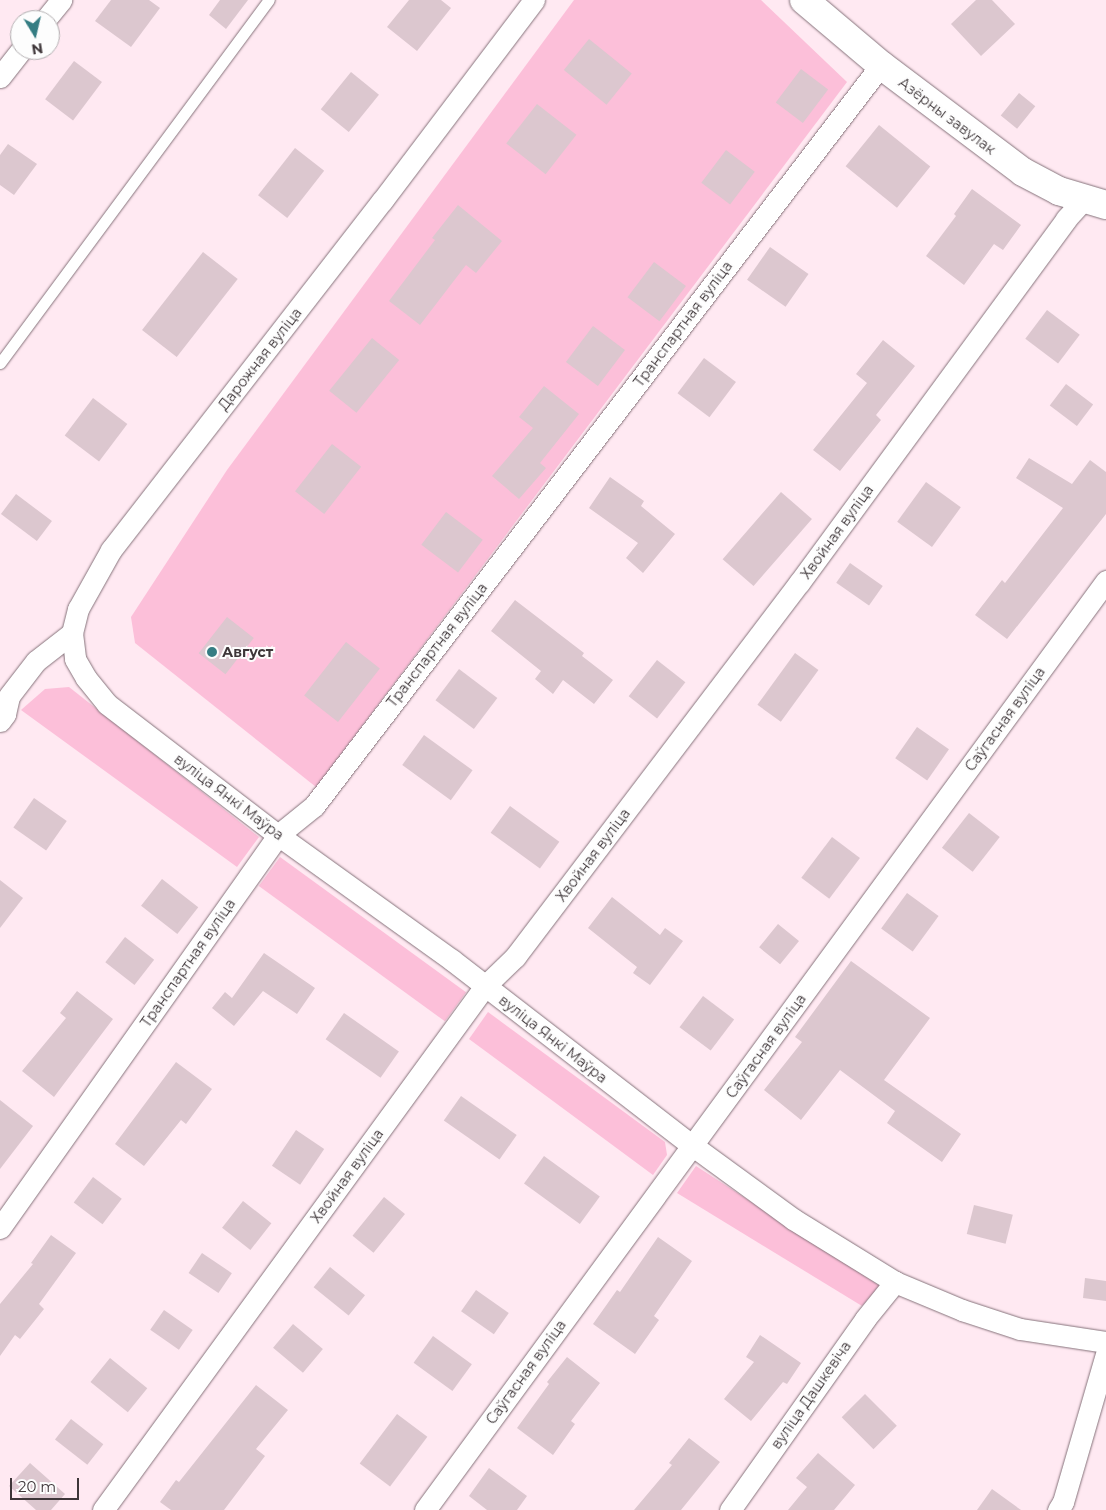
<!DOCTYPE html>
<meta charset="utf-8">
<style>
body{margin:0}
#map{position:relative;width:1106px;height:1510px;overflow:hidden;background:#ffe9f2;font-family:Montserrat,sans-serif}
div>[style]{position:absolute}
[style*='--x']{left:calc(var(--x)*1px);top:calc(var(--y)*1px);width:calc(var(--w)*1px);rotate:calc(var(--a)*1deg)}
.green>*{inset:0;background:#fcbfd9;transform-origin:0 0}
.building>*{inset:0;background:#dcc7cf;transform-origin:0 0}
.roads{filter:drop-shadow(0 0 1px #86737b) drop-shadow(0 0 1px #86737b)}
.lane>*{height:11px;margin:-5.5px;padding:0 5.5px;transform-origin:5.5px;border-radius:5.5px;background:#fff}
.street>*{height:21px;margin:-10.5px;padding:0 10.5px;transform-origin:10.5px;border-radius:10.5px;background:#fff}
.secondary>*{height:28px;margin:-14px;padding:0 14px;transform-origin:14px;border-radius:14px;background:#fff}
.dots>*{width:14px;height:14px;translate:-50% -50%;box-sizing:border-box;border:2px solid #fdfdfd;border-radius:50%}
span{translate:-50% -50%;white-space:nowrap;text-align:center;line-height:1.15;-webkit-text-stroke:4px #fdfdfd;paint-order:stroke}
.street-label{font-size:14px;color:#3e3639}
.poi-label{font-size:14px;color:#3e3639;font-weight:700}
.left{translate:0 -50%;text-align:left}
.north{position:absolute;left:10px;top:10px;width:50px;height:50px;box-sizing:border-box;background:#fdfdfd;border:1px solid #b1adaf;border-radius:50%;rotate:171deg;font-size:14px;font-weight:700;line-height:20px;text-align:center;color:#3e3639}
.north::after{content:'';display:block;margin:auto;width:18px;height:22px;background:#357d83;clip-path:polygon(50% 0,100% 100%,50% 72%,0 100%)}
.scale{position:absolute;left:10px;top:1478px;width:69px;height:22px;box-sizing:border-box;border:2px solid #3e3639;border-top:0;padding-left:6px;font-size:15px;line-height:18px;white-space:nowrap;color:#3e3639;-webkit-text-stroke:4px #fdfdfd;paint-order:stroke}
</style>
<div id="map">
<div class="green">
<div style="clip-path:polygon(574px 0,761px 0,847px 82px,316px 787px,135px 643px,131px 617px,227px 470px)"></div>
<div style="clip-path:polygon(69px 687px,259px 837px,237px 867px,21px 710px,45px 689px)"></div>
<div style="left:280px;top:857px;width:230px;height:36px;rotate:36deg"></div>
<div style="clip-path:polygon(488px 1012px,665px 1142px,667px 1155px,653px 1175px,469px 1039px)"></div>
<div style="clip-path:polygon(696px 1166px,880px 1286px,862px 1306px,677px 1193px)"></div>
</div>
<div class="building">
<div style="clip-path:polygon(111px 0,149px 0,160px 8px,131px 47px,95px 21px)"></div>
<div style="clip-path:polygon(220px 0,248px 0,226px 29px,209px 15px)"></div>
<div style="clip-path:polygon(409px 0,441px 0,451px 8px,417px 51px,387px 27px)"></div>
<div style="clip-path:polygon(976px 0,992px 0,1015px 24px,981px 56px,951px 24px)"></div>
<div style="left:589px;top:39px;width:55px;height:40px;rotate:39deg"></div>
<div style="left:74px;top:61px;width:35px;height:48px;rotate:37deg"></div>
<div style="left:801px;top:69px;width:34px;height:42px;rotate:37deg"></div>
<div style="left:351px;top:72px;width:36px;height:48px;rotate:39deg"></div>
<div style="left:1019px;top:93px;width:21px;height:29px;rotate:39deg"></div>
<div style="left:537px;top:104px;width:50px;height:50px;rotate:38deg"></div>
<div style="left:879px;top:125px;width:66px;height:53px;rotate:39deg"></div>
<div style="clip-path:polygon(8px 144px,37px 164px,14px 195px,0 185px,0 155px)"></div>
<div style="left:295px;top:148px;width:37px;height:60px;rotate:38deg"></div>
<div style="left:726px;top:150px;width:36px;height:41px;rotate:37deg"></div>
<div style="clip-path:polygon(972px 189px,1021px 225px,1003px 250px,994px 244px,964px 285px,926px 256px,956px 216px,954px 214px)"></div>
<div style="clip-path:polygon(458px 205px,502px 241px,476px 273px,466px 265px,420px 325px,389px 301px,435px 240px,432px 238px)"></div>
<div style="left:770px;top:247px;width:47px;height:40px;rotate:35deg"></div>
<div style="left:203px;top:252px;width:44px;height:99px;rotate:38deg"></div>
<div style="left:654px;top:262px;width:40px;height:44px;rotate:37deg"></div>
<div style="left:1047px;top:310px;width:41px;height:36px;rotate:37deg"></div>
<div style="left:593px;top:326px;width:40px;height:45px;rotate:37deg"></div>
<div style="left:372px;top:338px;width:35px;height:68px;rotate:39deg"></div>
<div style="clip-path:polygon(883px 340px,915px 366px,876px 415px,881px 420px,840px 471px,813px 450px,867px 383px,856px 374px)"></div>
<div style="left:704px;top:358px;width:40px;height:44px;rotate:37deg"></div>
<div style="left:1066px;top:384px;width:34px;height:27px;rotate:37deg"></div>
<div style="clip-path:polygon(544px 386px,579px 414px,540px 463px,546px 468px,519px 499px,492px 476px,533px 428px,519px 417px)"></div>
<div style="left:93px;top:398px;width:43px;height:47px;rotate:37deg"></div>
<div style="left:332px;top:444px;width:37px;height:60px;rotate:38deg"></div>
<div style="clip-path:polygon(1029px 458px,1072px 484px,1090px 460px,1106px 472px,1106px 514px,1007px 639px,975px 615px,1002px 580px,1005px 583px,1063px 508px,1016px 478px)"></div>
<div style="clip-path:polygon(610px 477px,644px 501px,641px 506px,675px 534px,643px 573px,626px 558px,638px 543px,589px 508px)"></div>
<div style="left:926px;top:482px;width:43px;height:49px;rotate:36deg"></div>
<div style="left:781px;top:492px;width:41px;height:89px;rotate:41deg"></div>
<div style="left:16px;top:494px;width:45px;height:25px;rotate:37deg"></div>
<div style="left:446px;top:512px;width:46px;height:41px;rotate:37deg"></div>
<div style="left:850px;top:563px;width:40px;height:24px;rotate:35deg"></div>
<div style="clip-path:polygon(515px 600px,584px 653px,582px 656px,613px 680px,594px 704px,563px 680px,553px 694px,535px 679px,541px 671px,491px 631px)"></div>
<div style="left:227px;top:617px;width:34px;height:46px;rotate:38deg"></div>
<div style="left:346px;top:642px;width:43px;height:68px;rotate:38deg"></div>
<div style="left:795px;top:653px;width:29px;height:64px;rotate:36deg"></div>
<div style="left:657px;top:660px;width:36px;height:46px;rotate:38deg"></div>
<div style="left:459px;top:669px;width:48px;height:39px;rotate:37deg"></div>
<div style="left:917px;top:727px;width:39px;height:38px;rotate:35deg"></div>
<div style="left:424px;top:735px;width:60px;height:37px;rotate:36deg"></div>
<div style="left:34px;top:798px;width:40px;height:36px;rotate:35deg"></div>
<div style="left:510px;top:806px;width:61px;height:33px;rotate:36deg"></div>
<div style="left:969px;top:813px;width:39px;height:44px;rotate:38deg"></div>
<div style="left:832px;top:837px;width:35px;height:51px;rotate:37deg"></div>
<div style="left:162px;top:879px;width:46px;height:34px;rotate:38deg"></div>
<div style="clip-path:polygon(0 880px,23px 898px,0 928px)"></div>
<div style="left:907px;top:893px;width:39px;height:44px;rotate:36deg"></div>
<div style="clip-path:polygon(612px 897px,660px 935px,665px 928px,683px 941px,650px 985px,633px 973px,637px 967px,588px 928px)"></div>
<div style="left:778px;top:924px;width:27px;height:30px;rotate:39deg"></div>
<div style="left:125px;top:937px;width:37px;height:32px;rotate:38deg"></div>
<div style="clip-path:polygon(264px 953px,315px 988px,297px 1014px,263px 991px,234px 1026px,212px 1008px,225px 992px,232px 998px)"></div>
<div style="clip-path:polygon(851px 961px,930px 1018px,884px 1080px,961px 1134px,942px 1162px,887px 1123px,895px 1111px,840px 1070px,801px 1120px,764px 1090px,802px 1042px,795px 1037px)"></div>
<div style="clip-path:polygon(77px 991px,113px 1019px,54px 1097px,22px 1071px,66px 1018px,60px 1013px)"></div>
<div style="left:703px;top:996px;width:39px;height:39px;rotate:37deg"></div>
<div style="left:344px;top:1013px;width:67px;height:32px;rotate:35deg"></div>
<div style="clip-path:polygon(176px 1062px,212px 1089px,186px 1124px,181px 1120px,144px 1166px,115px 1144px)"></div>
<div style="left:461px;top:1096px;width:68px;height:30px;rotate:35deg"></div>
<div style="clip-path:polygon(0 1100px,33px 1126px,0 1169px)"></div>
<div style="left:296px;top:1130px;width:34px;height:43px;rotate:34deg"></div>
<div style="left:544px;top:1156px;width:69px;height:34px;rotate:36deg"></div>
<div style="left:93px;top:1177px;width:36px;height:32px;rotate:37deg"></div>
<div style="left:384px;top:1197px;width:27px;height:50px;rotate:39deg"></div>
<div style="left:243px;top:1201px;width:36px;height:34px;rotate:38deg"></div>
<div style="left:974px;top:1205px;width:40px;height:30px;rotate:14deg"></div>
<div style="clip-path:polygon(51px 1235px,76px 1253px,39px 1304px,44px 1309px,20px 1339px,15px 1335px,0 1356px,0 1304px,33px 1264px,31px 1263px)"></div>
<div style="clip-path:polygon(658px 1237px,692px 1261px,654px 1316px,659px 1320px,635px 1354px,593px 1324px,617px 1290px,620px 1292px)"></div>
<div style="left:202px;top:1253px;width:36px;height:24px;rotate:34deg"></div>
<div style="left:330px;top:1267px;width:45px;height:26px;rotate:39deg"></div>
<div style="clip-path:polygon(1085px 1278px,1106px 1281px,1106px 1301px,1083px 1298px)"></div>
<div style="left:476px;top:1290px;width:40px;height:26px;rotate:35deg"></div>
<div style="left:164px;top:1310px;width:35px;height:24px;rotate:35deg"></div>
<div style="left:293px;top:1324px;width:39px;height:31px;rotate:40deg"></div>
<div style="clip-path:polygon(760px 1335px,801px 1363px,787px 1384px,783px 1382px,751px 1421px,724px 1399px,754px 1362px,746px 1357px)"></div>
<div style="left:433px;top:1336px;width:48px;height:33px;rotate:36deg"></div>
<div style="clip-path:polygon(567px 1357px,600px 1383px,571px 1421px,575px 1424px,553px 1455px,517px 1428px,549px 1384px,547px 1382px)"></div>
<div style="left:110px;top:1358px;width:48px;height:31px;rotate:39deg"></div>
<div style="clip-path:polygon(256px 1385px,288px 1410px,256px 1449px,265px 1456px,224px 1510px,171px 1510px,160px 1502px,176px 1480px,179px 1482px)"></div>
<div style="left:865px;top:1394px;width:45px;height:33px;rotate:45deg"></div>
<div style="left:397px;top:1414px;width:38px;height:62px;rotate:37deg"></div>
<div style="left:71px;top:1419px;width:41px;height:26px;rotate:38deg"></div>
<div style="clip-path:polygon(689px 1438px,720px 1462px,681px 1510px,634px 1510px,672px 1465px,669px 1463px)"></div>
<div style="clip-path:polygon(818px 1453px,855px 1485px,834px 1510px,788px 1510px,807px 1487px,796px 1478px)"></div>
<div style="clip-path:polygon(30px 1463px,65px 1494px,51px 1510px,36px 1510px,9px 1486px)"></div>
<div style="clip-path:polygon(489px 1468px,527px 1496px,517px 1510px,487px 1510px,469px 1496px)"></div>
<div style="clip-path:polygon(992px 1489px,1021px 1510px,977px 1510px)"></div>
</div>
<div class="roads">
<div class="lane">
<div style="--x:0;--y:363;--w:452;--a:-53.5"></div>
</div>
<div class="street">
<div style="--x:45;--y:20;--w:26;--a:-51"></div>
<div style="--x:0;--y:77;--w:34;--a:-52"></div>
<div style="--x:72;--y:633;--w:26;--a:83"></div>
<div style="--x:75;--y:659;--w:22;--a:60"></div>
<div style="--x:86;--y:678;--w:33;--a:51"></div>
<div style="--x:107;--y:704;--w:215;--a:37.5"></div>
<div style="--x:278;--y:835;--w:214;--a:35.7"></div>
<div style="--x:452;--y:960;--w:304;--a:37.7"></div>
<div style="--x:693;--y:1146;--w:124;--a:36.1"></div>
<div style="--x:793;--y:1219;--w:120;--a:31.7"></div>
<div style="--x:895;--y:1282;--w:73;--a:22.7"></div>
<div style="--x:962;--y:1310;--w:61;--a:18.1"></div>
<div style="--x:1020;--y:1329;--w:87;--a:8.6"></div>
<div style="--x:0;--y:721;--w:9;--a:-54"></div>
<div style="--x:5;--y:714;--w:18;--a:-77"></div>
<div style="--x:9;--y:696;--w:44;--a:-52.4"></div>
<div style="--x:36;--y:661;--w:46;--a:-37.9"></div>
<div style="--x:72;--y:633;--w:25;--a:-76"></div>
<div style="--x:78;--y:609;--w:68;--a:-60.8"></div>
<div style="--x:111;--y:550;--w:442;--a:-52.2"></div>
<div style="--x:382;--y:201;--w:252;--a:-52.9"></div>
<div style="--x:0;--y:1228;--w:481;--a:-54.7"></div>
<div style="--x:278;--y:835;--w:46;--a:-38.9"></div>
<div style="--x:314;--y:806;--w:933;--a:-52.58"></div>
<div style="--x:103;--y:1510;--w:648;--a:-53.91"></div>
<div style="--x:485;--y:986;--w:42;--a:-44"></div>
<div style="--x:515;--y:957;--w:470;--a:-52.8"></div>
<div style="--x:799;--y:583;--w:451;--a:-53.7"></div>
<div style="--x:1066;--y:219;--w:27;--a:-48"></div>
<div style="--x:425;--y:1510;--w:1152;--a:-53.76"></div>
<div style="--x:730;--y:1510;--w:234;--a:-54.7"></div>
<div style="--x:865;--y:1319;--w:48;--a:-51"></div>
<div style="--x:1058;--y:1510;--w:9;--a:-58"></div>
<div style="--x:1063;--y:1502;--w:154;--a:-73.8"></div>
</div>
<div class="secondary">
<div style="--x:804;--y:0;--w:101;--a:40.2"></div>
<div style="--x:881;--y:65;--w:178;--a:37"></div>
<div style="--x:1023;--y:172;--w:41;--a:27.8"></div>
<div style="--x:1059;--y:191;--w:49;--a:16.6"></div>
</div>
</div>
<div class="dots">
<div style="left:212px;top:652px;background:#357d83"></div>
</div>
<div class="street-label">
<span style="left:947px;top:116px;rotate:37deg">Азёрны завулак</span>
<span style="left:683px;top:324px;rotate:-53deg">Транспартная вуліца</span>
<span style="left:260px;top:359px;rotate:-52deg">Дарожная вуліца</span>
<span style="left:837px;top:532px;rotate:-54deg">Хвойная вуліца</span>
<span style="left:437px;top:645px;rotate:-52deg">Транспартная вуліца</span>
<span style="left:1005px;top:719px;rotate:-54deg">Саўгасная вуліца</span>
<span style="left:229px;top:797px;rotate:37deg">вуліца Янкі Маўра</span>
<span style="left:593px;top:855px;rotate:-53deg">Хвойная вуліца</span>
<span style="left:188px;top:963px;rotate:-55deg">Транспартная вуліца</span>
<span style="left:553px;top:1039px;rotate:38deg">вуліца Янкі Маўра</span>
<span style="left:766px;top:1046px;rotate:-54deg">Саўгасная вуліца</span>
<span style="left:347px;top:1176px;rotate:-54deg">Хвойная вуліца</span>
<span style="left:526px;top:1372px;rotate:-54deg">Саўгасная вуліца</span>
<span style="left:811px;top:1395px;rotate:-55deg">вуліца Дашкевіча</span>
</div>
<div class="poi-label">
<span class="left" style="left:222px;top:652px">Август</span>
</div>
<div class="north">N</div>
<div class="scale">20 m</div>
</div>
